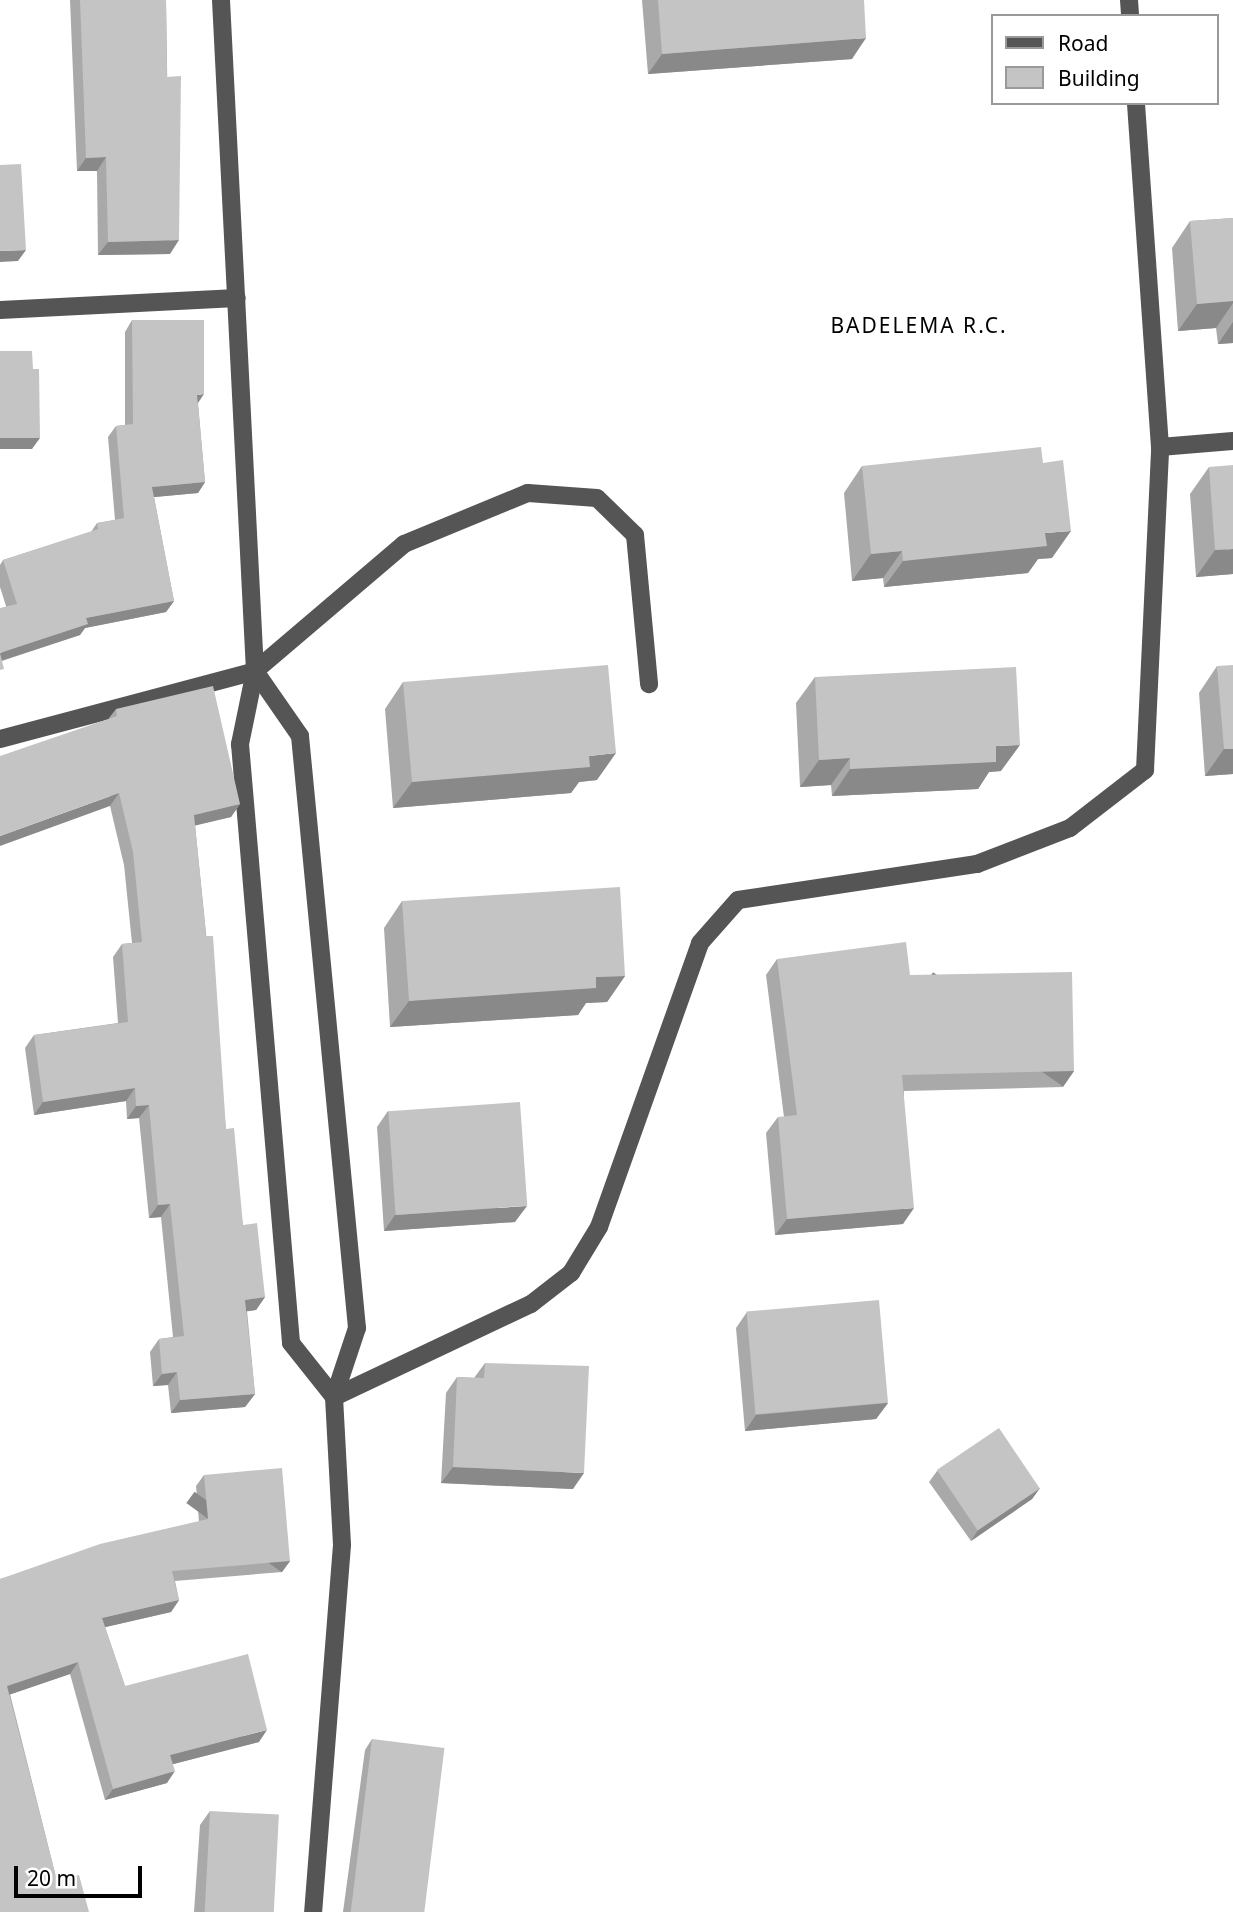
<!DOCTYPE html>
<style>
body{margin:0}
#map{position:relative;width:1233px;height:1912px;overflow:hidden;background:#fff;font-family:"Noto Sans",sans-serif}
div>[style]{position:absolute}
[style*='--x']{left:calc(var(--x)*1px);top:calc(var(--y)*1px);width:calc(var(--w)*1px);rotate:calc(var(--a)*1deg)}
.minor>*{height:18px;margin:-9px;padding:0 9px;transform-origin:9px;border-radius:9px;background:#555}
.wall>*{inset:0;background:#a9a9a9}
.shaded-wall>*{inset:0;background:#898989;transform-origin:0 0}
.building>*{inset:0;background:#c4c4c4;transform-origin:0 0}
span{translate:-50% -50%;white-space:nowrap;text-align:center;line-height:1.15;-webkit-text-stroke:5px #fff;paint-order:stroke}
.neighbourhood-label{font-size:21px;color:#000;letter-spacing:2px}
.legend{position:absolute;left:991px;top:14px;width:228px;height:91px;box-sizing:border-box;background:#fff;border:2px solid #999;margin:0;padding:9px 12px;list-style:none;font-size:21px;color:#000}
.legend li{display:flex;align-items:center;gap:14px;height:35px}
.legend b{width:35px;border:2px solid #999}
.scale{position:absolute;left:14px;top:1866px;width:128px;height:32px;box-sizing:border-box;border:4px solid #000;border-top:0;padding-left:9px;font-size:21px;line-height:24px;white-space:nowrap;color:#000;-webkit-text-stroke:5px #fff;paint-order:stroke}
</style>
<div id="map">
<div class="minor">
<div style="--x:221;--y:0;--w:672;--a:87.1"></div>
<div style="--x:255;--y:671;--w:75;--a:101.6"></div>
<div style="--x:240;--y:744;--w:601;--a:85.13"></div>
<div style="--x:291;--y:1343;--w:69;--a:51.5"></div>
<div style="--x:1129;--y:0;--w:16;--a:86"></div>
<div style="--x:0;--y:310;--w:237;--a:-2.9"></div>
<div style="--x:1160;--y:447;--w:73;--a:-4.7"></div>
<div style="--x:255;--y:671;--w:79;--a:55.3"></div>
<div style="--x:300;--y:736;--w:595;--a:84.5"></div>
<div style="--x:357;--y:1328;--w:73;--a:108.4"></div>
<div style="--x:334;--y:1397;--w:148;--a:86.9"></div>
<div style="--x:342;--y:1545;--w:368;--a:94.5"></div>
<div style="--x:0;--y:739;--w:264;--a:-14.9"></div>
<div style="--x:255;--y:671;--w:196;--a:-40.4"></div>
<div style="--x:404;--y:544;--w:134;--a:-22.4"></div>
<div style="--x:528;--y:493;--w:69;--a:4.1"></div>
<div style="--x:597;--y:498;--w:53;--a:44.2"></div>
<div style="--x:635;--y:535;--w:150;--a:84.6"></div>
<div style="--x:334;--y:1397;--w:218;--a:-25.3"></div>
<div style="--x:531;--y:1304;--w:51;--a:-37.8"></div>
<div style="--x:571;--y:1273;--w:54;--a:-58.7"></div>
<div style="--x:599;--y:1227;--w:301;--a:-70.4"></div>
<div style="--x:700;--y:943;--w:57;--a:-48.5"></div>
<div style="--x:738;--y:900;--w:242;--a:-8.6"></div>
<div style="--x:977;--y:864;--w:100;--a:-21.2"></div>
<div style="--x:1070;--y:828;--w:95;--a:-37.7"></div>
<div style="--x:1145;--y:770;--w:323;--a:-87.3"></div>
<div style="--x:1160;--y:447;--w:345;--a:-94"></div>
</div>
<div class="wall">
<div style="clip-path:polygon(70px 0,166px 0,170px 254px,98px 255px,97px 171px,77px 171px)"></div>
<div style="clip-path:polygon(642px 0,864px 0,852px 59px,648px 74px)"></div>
<div style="clip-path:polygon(1233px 218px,1233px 343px,1218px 344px,1216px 328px,1178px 331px,1172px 248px,1190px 221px)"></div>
<div style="clip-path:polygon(132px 320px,198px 403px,205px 482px,198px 493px,154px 497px,174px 601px,166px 612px,85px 628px,80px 635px,2px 661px,6px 606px,0 587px,0 565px,3px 560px,91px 532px,97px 523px,115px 520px,108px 437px,116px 426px,125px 425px,125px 332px)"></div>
<div style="clip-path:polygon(862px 466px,1052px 558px,1038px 559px,1028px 573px,884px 587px,883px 578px,852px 581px,844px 493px)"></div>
<div style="clip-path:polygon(1209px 467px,1233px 574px,1196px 577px,1190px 494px)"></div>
<div style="clip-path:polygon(1217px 666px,1233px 774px,1205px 776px,1199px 693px)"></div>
<div style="clip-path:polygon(815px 677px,1001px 771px,989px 772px,978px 789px,832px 796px,831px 785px,800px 787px,796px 703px)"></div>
<div style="clip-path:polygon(403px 682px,597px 780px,579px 782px,571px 793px,393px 808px,385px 709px)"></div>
<div style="clip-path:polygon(116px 709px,240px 804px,231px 817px,195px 825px,226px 1129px,243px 1225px,265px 1297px,256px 1310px,247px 1311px,255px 1394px,245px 1407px,171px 1413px,168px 1385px,153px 1386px,150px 1352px,159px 1339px,173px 1337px,161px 1217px,149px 1218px,139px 1118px,127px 1119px,126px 1101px,34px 1115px,25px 1048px,34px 1035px,118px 1023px,113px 957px,122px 944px,132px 943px,124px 865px,110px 806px,109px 718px)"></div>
<div style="clip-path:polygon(402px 901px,625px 976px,607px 1002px,586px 1003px,578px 1015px,390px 1027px,384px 928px)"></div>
<div style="clip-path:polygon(777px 959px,910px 975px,1074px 1071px,1063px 1087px,904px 1091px,903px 1224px,775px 1235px,766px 1133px,778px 1117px,784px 1117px,766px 975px)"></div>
<div style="clip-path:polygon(388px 1111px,515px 1222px,384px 1231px,377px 1127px)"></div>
<div style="clip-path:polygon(747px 1312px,888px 1403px,876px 1419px,745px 1431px,736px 1328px)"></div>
<div style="clip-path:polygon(485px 1363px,573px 1489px,441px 1483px,446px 1393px,457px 1377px,474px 1378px)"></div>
<div style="clip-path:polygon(937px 1471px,1040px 1488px,1032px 1499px,971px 1541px,929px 1482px)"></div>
<div style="clip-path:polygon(204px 1475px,290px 1561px,282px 1572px,175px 1581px,179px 1600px,171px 1612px,105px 1627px,125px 1686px,259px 1742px,173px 1764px,167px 1783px,105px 1800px,70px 1674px,10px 1694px,57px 1881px,0 1912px,0 1579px,199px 1522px,196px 1486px)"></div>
<div style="clip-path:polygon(372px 1739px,422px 1912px,343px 1912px,365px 1750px)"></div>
<div style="clip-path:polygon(210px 1811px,272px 1912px,194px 1912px,200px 1825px)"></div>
</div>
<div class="shaded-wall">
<div style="clip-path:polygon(866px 38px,852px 59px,648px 74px,662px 54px)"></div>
<div style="clip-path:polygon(106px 157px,97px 171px,77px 171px,86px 158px)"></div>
<div style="clip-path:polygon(179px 240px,170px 254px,98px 255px,108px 242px)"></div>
<div style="clip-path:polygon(26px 250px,18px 261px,0 262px,0 251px)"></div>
<div style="clip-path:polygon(1233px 301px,1233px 303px,1216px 328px,1178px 331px,1197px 304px)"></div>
<div style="clip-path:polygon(1233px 322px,1233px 343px,1218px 344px)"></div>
<div style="clip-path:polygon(204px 394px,196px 406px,197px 395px)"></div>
<div style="clip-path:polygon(0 438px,40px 438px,32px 449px,0 449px)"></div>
<div style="clip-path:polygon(205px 482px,198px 493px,144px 498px,152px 487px)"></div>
<div style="clip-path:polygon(1071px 531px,1052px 558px,1038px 559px,1028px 573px,884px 587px,903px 561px,1045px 533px)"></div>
<div style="clip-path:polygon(1233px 549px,1233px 574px,1196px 577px,1215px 550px)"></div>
<div style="clip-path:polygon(902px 551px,883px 578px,852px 581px,871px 554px)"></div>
<div style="clip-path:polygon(174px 601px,166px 612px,85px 628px,80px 635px,0 661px,0 653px,86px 618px)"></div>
<div style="clip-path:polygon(1020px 745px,1001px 771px,989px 772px,978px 789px,832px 796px,850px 769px,996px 746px)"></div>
<div style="clip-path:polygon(1224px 749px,1233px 749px,1233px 774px,1205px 776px)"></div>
<div style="clip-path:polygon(616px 753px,597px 780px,579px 782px,571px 793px,393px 808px,412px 782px,589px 756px)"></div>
<div style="clip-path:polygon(850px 758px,831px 785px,800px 787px,819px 760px)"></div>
<div style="clip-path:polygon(119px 793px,110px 806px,0 846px,0 836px)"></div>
<div style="clip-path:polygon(240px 804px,231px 817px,185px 828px,194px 815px)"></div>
<div style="clip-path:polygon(625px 976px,607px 1002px,586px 1003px,578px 1015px,390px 1027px,409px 1001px,596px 977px)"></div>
<div style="left:1074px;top:1071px;width:19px;height:172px;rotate:125deg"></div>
<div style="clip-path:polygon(135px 1088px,126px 1101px,34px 1115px,43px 1102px)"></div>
<div style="clip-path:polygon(149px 1105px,139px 1118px,127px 1119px,136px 1106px)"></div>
<div style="clip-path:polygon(170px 1204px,161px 1217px,149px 1218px,158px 1205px)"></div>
<div style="clip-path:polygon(527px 1206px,515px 1222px,384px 1231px,395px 1215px)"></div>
<div style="clip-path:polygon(914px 1208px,903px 1224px,775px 1235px,787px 1219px)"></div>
<div style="clip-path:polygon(265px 1297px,256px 1310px,236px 1313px,245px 1300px)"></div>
<div style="clip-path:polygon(177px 1372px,168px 1385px,153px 1386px,162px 1374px)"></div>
<div style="clip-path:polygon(255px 1394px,245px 1407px,171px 1413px,180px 1400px)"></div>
<div style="clip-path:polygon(888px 1403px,876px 1419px,745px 1431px,756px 1415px)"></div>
<div style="clip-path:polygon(453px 1467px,584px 1473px,573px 1489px,441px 1483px)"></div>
<div style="clip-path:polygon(1040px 1488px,1032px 1499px,971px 1541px,978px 1530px)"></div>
<div style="left:290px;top:1561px;width:14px;height:118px;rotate:126deg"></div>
<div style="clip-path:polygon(179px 1600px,171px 1612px,93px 1630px,102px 1618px)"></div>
<div style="clip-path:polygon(78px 1662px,70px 1674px,0 1698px,7px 1686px)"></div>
<div style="clip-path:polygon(267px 1730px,259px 1742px,162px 1767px,170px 1755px)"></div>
<div style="clip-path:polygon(175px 1771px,167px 1783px,105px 1800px,113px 1789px)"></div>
</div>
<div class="building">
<div style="clip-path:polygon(80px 0,166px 0,167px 77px,181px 76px,179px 240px,108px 242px,106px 157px,86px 158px)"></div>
<div style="clip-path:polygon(658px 0,864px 0,866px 38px,662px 54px)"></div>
<div style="clip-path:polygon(21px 164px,26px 250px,0 251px,0 165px)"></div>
<div style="clip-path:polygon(1233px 218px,1233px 301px,1197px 304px,1190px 221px)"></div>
<div style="clip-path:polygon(132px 320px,204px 320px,204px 394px,197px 395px,205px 482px,152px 487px,174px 601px,86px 618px,88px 624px,0 653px,4px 669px,0 670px,0 608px,17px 604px,3px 560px,98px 529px,97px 523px,124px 518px,116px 426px,133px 424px)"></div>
<div style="clip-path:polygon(0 351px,32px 351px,33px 369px,39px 369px,40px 438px,0 438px)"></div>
<div style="clip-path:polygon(1041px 447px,1043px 463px,1063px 460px,1071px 531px,1045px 533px,1047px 546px,903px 561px,902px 551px,871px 554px,862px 466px)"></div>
<div style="clip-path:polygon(1233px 465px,1233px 549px,1215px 550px,1209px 467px)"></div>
<div style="clip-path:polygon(608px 665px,616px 753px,589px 756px,590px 767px,412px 782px,403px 682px)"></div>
<div style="clip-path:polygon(1233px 665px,1233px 749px,1224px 749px,1217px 666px)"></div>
<div style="clip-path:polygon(1016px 667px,1020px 745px,996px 746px,996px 762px,850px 769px,850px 758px,819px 760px,815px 677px)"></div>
<div style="clip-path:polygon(213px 686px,240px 804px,194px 815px,206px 936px,213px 936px,226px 1129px,234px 1128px,243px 1225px,257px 1223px,265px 1297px,245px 1300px,255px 1394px,180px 1400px,177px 1372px,162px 1374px,159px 1339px,184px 1336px,170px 1204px,158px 1205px,149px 1105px,136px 1106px,135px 1088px,43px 1102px,34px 1035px,128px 1022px,122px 944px,142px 942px,133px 852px,119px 793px,0 836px,0 756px,117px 716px,116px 709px)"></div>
<div style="clip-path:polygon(620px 887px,625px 976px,596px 977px,596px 988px,409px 1001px,402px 901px)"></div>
<div style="clip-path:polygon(906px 942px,910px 975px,1072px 972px,1074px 1071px,902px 1075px,914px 1208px,787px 1219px,778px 1117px,797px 1115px,777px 959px)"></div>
<div style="left:520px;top:1102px;width:104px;height:132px;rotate:86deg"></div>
<div style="left:879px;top:1300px;width:103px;height:133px;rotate:85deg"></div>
<div style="clip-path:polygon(485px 1363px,589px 1366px,584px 1473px,453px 1467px,457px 1377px,484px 1378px)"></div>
<div style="left:999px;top:1428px;width:73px;height:75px;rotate:56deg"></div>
<div style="clip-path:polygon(282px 1468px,290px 1561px,172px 1571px,179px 1600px,102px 1618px,125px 1686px,248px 1654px,267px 1730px,170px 1755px,175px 1771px,113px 1789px,78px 1662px,7px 1686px,57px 1881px,79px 1875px,89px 1912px,0 1912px,0 1579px,100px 1544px,208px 1519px,204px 1475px)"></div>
<div style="left:372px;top:1739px;width:73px;height:175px;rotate:7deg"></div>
<div style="left:210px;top:1811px;width:69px;height:101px;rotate:3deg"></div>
</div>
<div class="neighbourhood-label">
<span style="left:919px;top:325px">BADELEMA R.C.</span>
</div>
<ul class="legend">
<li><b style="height:9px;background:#555"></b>Road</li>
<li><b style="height:19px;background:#c4c4c4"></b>Building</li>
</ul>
<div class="scale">20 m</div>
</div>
